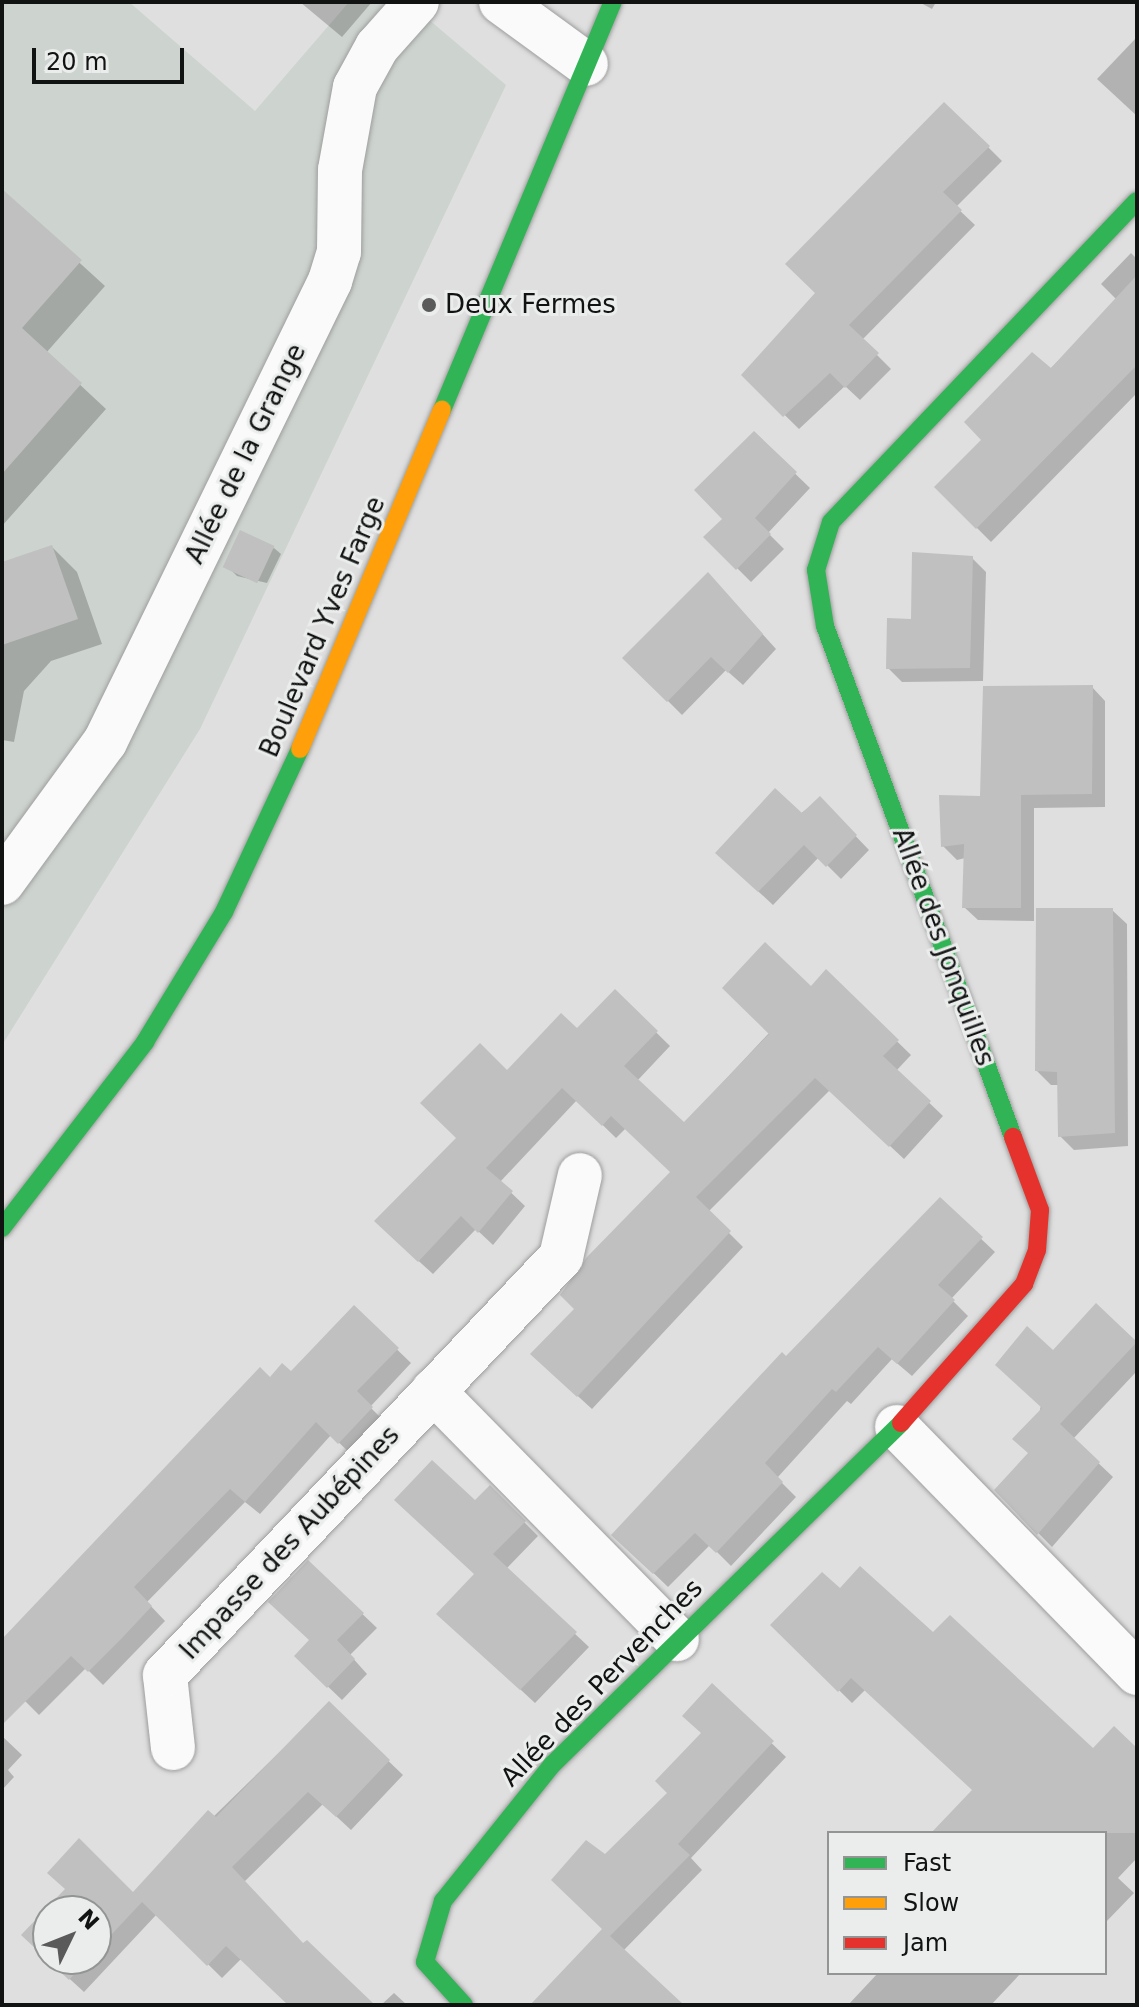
<!DOCTYPE html>
<meta charset="utf-8">
<style>
body{margin:0}
#map{position:relative;width:1139px;height:2007px;overflow:hidden;background:#dedfde;font-family:"DejaVu Sans",sans-serif}
div>[style]{position:absolute}
[style*='--x']{left:calc(var(--x)*1px);top:calc(var(--y)*1px);width:calc(var(--w)*1px);rotate:calc(var(--a)*1deg)}
.built>*{inset:0;background:#cdd3cf}
.shadow>*{inset:0;background:#0003}
.building>*{inset:0;background:#bfc0bf;transform-origin:0 0}
.roads{filter:drop-shadow(0 0 2px #9d9e9d) drop-shadow(0 0 2px #9d9e9d)}
.street>*{height:44px;margin:-22px;padding:0 22px;transform-origin:22px;border-radius:22px;background:#fafafa}
.fast>*{height:18px;margin:-9px;padding:0 9px;transform-origin:9px;border-radius:9px;background:#30b455}
.slow>*{height:18px;margin:-9px;padding:0 9px;transform-origin:9px;border-radius:9px;background:#ff9f0a}
.jam>*{height:18px;margin:-9px;padding:0 9px;transform-origin:9px;border-radius:9px;background:#e5322d}
.dots>*{width:22px;height:22px;translate:-50% -50%;box-sizing:border-box;border:4px solid #eaedeb;border-radius:50%}
span{translate:-50% -50%;white-space:nowrap;text-align:center;line-height:1.15;-webkit-text-stroke:6px #eaedeb;paint-order:stroke}
.poi-label{font-size:26px;color:#111212}
.left{translate:0 -50%;text-align:left}
.street-label{font-size:26px;color:#111212}
.frame{position:absolute;inset:0;border:4px solid #111212;pointer-events:none}
.legend{position:absolute;left:827px;top:1831px;width:280px;height:144px;box-sizing:border-box;background:#eaedeb;border:2px solid #939594;margin:0;padding:10px 14px;list-style:none;font-size:24px;color:#111212}
.legend li{display:flex;align-items:center;gap:16px;height:40px}
.legend b{width:40px;border:2px solid #939594}
.north{position:absolute;left:32px;top:1895px;width:80px;height:80px;box-sizing:border-box;background:#eaedeb;border:2px solid #939594;border-radius:50%;rotate:47deg;font-size:22px;font-weight:700;line-height:32px;text-align:center;color:#111212}
.north::after{content:'';display:block;margin:auto;width:28px;height:36px;background:#595a59;clip-path:polygon(50% 0,100% 100%,50% 72%,0 100%)}
.scale{position:absolute;left:32px;top:48px;width:152px;height:36px;box-sizing:border-box;border:4px solid #111212;border-top:0;padding-left:10px;font-size:24px;line-height:28px;white-space:nowrap;color:#111212;-webkit-text-stroke:6px #eaedeb;paint-order:stroke}
</style>
<div id="map">
<div class="built">
<div style="clip-path:polygon(2px 2px,129px 2px,255px 111px,349px 2px,408px 2px,506px 85px,200px 729px,2px 1045px)"></div>
</div>
<div class="shadow">
<div style="clip-path:polygon(300px 2px,372px 2px,342px 37px)"></div>
<div style="clip-path:polygon(919px 2px,936px 2px,932px 9px)"></div>
<div style="clip-path:polygon(1137px 37px,1137px 116px,1097px 79px)"></div>
<div style="clip-path:polygon(988px 147px,1002px 161px,956px 207px,975px 225px,862px 340px,891px 369px,860px 400px,845px 386px,799px 429px,744px 375px)"></div>
<div style="clip-path:polygon(2px 192px,105px 286px,46px 353px,106px 409px,2px 526px)"></div>
<div style="clip-path:polygon(1131px 253px,1137px 259px,1137px 393px,991px 542px,936px 487px,1117px 300px,1101px 284px)"></div>
<div style="clip-path:polygon(754px 434px,810px 488px,768px 533px,784px 549px,751px 582px,706px 537px,725px 519px)"></div>
<div style="clip-path:polygon(52px 547px,77px 572px,102px 644px,51px 661px,24px 691px,14px 742px,2px 740px,2px 564px)"></div>
<div style="clip-path:polygon(274px 548px,281px 554px,267px 583px,237px 576px,230px 569px)"></div>
<div style="clip-path:polygon(972px 558px,986px 572px,983px 681px,902px 682px,888px 668px,913px 621px)"></div>
<div style="clip-path:polygon(722px 589px,776px 649px,743px 685px,726px 670px,682px 715px,625px 658px)"></div>
<div style="clip-path:polygon(1092px 687px,1105px 701px,1105px 807px,1034px 808px,1034px 921px,978px 920px,964px 907px,965px 858px,957px 860px,943px 846px,982px 798px)"></div>
<div style="clip-path:polygon(820px 799px,869px 850px,841px 879px,819px 857px,773px 905px,731px 866px)"></div>
<div style="clip-path:polygon(1112px 910px,1127px 924px,1128px 1146px,1074px 1150px,1060px 1136px,1059px 1085px,1051px 1085px,1037px 1071px)"></div>
<div style="clip-path:polygon(826px 972px,911px 1055px,896px 1071px,943px 1116px,904px 1159px,830px 1090px,708px 1212px,743px 1247px,592px 1409px,546px 1367px,577px 1309px,672px 1172px,626px 1128px,616px 1138px,577px 1100px,500px 1182px,525px 1206px,493px 1245px,476px 1229px,433px 1274px,390px 1235px,507px 1073px,577px 1031px,615px 992px,670px 1046px,637px 1081px,684px 1124px)"></div>
<div style="clip-path:polygon(940px 1200px,995px 1252px,951px 1299px,968px 1316px,912px 1376px,892px 1359px,851px 1404px,847px 1401px,777px 1478px,796px 1497px,731px 1566px,710px 1545px,668px 1587px,614px 1535px)"></div>
<div style="clip-path:polygon(1096px 1305px,1137px 1342px,1137px 1371px,1073px 1439px,1113px 1477px,1052px 1547px,996px 1490px,1030px 1454px,1053px 1352px)"></div>
<div style="clip-path:polygon(354px 1308px,411px 1363px,370px 1407px,386px 1423px,354px 1457px,331px 1435px,260px 1514px,245px 1502px,147px 1602px,165px 1621px,103px 1685px,86px 1668px,39px 1715px,2px 1678px,2px 1641px,270px 1380px,291px 1374px)"></div>
<div style="clip-path:polygon(490px 1488px,538px 1536px,506px 1569px,589px 1647px,535px 1703px,453px 1627px,476px 1575px,475px 1502px)"></div>
<div style="clip-path:polygon(309px 1563px,377px 1628px,350px 1655px,367px 1674px,342px 1700px,296px 1656px,311px 1641px)"></div>
<div style="clip-path:polygon(840px 1591px,934px 1635px,1093px 1751px,1137px 1751px,1137px 1858px,1118px 1878px,1134px 1893px,1105px 1923px,1105px 1833px,934px 1833px,974px 1790px,866px 1689px,852px 1703px,773px 1625px)"></div>
<div style="clip-path:polygon(712px 1686px,786px 1757px,691px 1858px,702px 1870px,623px 1951px,672px 2005px,532px 2005px,604px 1929px,605px 1857px,670px 1793px,703px 1734px)"></div>
<div style="clip-path:polygon(329px 1704px,403px 1775px,351px 1830px,323px 1804px,244px 1882px,304px 1946px,372px 2005px,290px 2005px,242px 1958px,222px 1978px,157px 1914px,84px 1992px,48px 1959px,96px 1959px,96px 1911px,48px 1911px,48px 1959px,24px 1935px,67px 1890px,133px 1895px)"></div>
<div style="clip-path:polygon(2px 1736px,22px 1755px,8px 1770px,14px 1777px,2px 1790px)"></div>
<div style="clip-path:polygon(878px 1973px,1021px 1973px,991px 2005px,848px 2005px)"></div>
<div style="clip-path:polygon(394px 1993px,407px 2005px,381px 2005px)"></div>
</div>
<div class="building">
<div style="clip-path:polygon(944px 102px,990px 146px,943px 192px,962px 210px,849px 325px,879px 353px,845px 388px,830px 373px,783px 417px,741px 375px,815px 293px,785px 264px)"></div>
<div style="clip-path:polygon(2px 189px,82px 260px,22px 328px,82px 383px,2px 474px)"></div>
<div style="clip-path:polygon(1137px 275px,1137px 365px,976px 529px,934px 487px,981px 440px,964px 422px,1032px 352px,1051px 368px)"></div>
<div style="clip-path:polygon(754px 431px,797px 472px,755px 518px,771px 534px,736px 570px,703px 537px,722px 519px,694px 490px)"></div>
<div style="left:240px;top:530px;width:38px;height:41px;rotate:25deg"></div>
<div style="clip-path:polygon(52px 545px,78px 619px,2px 645px,2px 562px)"></div>
<div style="clip-path:polygon(912px 552px,973px 556px,970px 668px,886px 669px,887px 618px,911px 619px)"></div>
<div style="clip-path:polygon(708px 572px,763px 634px,728px 673px,711px 657px,667px 702px,622px 658px)"></div>
<div style="clip-path:polygon(1093px 685px,1092px 794px,1021px 795px,1021px 908px,962px 908px,964px 844px,941px 847px,939px 795px,980px 796px,983px 686px)"></div>
<div style="clip-path:polygon(775px 788px,802px 813px,820px 796px,857px 835px,826px 867px,804px 845px,758px 892px,715px 853px)"></div>
<div style="clip-path:polygon(1036px 908px,1113px 908px,1115px 1133px,1058px 1137px,1057px 1072px,1035px 1071px)"></div>
<div style="clip-path:polygon(765px 942px,811px 986px,826px 969px,899px 1040px,883px 1056px,931px 1101px,889px 1147px,815px 1078px,696px 1197px,731px 1231px,577px 1397px,530px 1354px,574px 1309px,560px 1295px,587px 1257px,670px 1172px,611px 1116px,602px 1126px,562px 1088px,486px 1168px,513px 1191px,478px 1233px,461px 1216px,418px 1262px,374px 1221px,456px 1138px,420px 1103px,480px 1043px,507px 1070px,561px 1013px,577px 1028px,615px 989px,658px 1031px,624px 1066px,684px 1122px,769px 1034px,722px 988px)"></div>
<div style="clip-path:polygon(940px 1197px,983px 1237px,938px 1285px,955px 1300px,897px 1364px,878px 1347px,836px 1392px,832px 1389px,765px 1463px,783px 1482px,716px 1553px,695px 1533px,653px 1574px,611px 1535px,782px 1352px,786px 1356px)"></div>
<div style="clip-path:polygon(1096px 1303px,1137px 1342px,1060px 1424px,1100px 1462px,1037px 1535px,994px 1490px,1028px 1453px,1012px 1439px,1042px 1408px,995px 1365px,1027px 1326px,1053px 1350px)"></div>
<div style="clip-path:polygon(354px 1305px,399px 1348px,357px 1391px,373px 1407px,338px 1444px,316px 1422px,245px 1502px,230px 1489px,134px 1587px,152px 1606px,122px 1638px,88px 1672px,71px 1656px,2px 1725px,2px 1639px,260px 1367px,270px 1377px,282px 1363px,291px 1371px)"></div>
<div style="clip-path:polygon(432px 1460px,475px 1500px,490px 1485px,526px 1521px,493px 1554px,577px 1632px,520px 1690px,436px 1614px,474px 1574px,394px 1500px)"></div>
<div style="clip-path:polygon(308px 1560px,364px 1613px,337px 1640px,355px 1659px,327px 1688px,294px 1656px,309px 1640px,268px 1602px)"></div>
<div style="clip-path:polygon(860px 1566px,933px 1632px,950px 1615px,1093px 1748px,1114px 1726px,1137px 1748px,1137px 1833px,931px 1833px,972px 1790px,851px 1678px,838px 1692px,770px 1625px,822px 1572px,840px 1588px)"></div>
<div style="clip-path:polygon(712px 1683px,774px 1741px,678px 1844px,690px 1855px,610px 1936px,684px 2005px,530px 2005px,602px 1929px,551px 1880px,586px 1840px,605px 1854px,667px 1793px,655px 1781px,701px 1733px,682px 1716px)"></div>
<div style="clip-path:polygon(329px 1701px,390px 1760px,336px 1817px,308px 1792px,232px 1867px,303px 1943px,307px 1940px,375px 2005px,288px 2005px,226px 1946px,207px 1966px,142px 1902px,96px 1951px,96px 1911px,48px 1911px,48px 1959px,88px 1959px,69px 1980px,21px 1935px,65px 1889px,47px 1873px,79px 1838px,133px 1892px,208px 1810px,216px 1817px)"></div>
</div>
<div class="roads">
<div class="street">
<div style="--x:501;--y:2;--w:105;--a:36.1"></div>
<div style="--x:2;--y:883;--w:175;--a:-53.9"></div>
<div style="--x:105;--y:742;--w:513;--a:-63.98"></div>
<div style="--x:330;--y:281;--w:30;--a:-73"></div>
<div style="--x:339;--y:252;--w:82;--a:-89.3"></div>
<div style="--x:340;--y:170;--w:84;--a:-79.8"></div>
<div style="--x:355;--y:87;--w:46;--a:-61.2"></div>
<div style="--x:377;--y:47;--w:60;--a:-48.4"></div>
<div style="--x:433;--y:1391;--w:348;--a:45.5"></div>
<div style="--x:897;--y:1427;--w:344;--a:45.7"></div>
<div style="--x:173;--y:1748;--w:73;--a:-96.3"></div>
<div style="--x:165;--y:1675;--w:576;--a:-46.55"></div>
<div style="--x:561;--y:1257;--w:84;--a:-77"></div>
</div>
<div class="fast">
<div style="--x:442;--y:410;--w:442;--a:-67.3"></div>
<div style="--x:1013;--y:1137;--w:544;--a:-110.2"></div>
<div style="--x:825;--y:626;--w:57;--a:-99.1"></div>
<div style="--x:816;--y:570;--w:50;--a:-72.6"></div>
<div style="--x:831;--y:522;--w:443;--a:-46.4"></div>
<div style="--x:2;--y:1228;--w:235;--a:-52.4"></div>
<div style="--x:145;--y:1042;--w:152;--a:-58.7"></div>
<div style="--x:224;--y:912;--w:180;--a:-65"></div>
<div style="--x:464;--y:2005;--w:58;--a:-132.2"></div>
<div style="--x:425;--y:1962;--w:64;--a:-73.6"></div>
<div style="--x:443;--y:1901;--w:174;--a:-51.3"></div>
<div style="--x:552;--y:1765;--w:489;--a:-44.4"></div>
</div>
<div class="slow">
<div style="--x:300;--y:749;--w:368;--a:-67.3"></div>
</div>
<div class="jam">
<div style="--x:901;--y:1423;--w:186;--a:-48.5"></div>
<div style="--x:1024;--y:1284;--w:36;--a:-69"></div>
<div style="--x:1037;--y:1250;--w:40;--a:-85.7"></div>
<div style="--x:1040;--y:1210;--w:78;--a:-110.3"></div>
</div>
</div>
<div class="dots">
<div style="left:429px;top:305px;background:#595a59"></div>
</div>
<div class="poi-label">
<span class="left" style="left:445px;top:305px">Deux Fermes</span>
</div>
<div class="street-label">
<span style="left:246px;top:454px;rotate:-64deg">Allée de la Grange</span>
<span style="left:323px;top:627px;rotate:-67deg">Boulevard Yves Farge</span>
<span style="left:943px;top:947px;rotate:70deg">Allée des Jonquilles</span>
<span style="left:290px;top:1543px;rotate:-47deg">Impasse des Aubépines</span>
<span style="left:602px;top:1683px;rotate:-46deg">Allée des Pervenches</span>
</div>
<div class="frame"></div>
<ul class="legend">
<li><b style="height:10px;background:#30b455"></b>Fast</li>
<li><b style="height:10px;background:#ff9f0a"></b>Slow</li>
<li><b style="height:10px;background:#e5322d"></b>Jam</li>
</ul>
<div class="north">N</div>
<div class="scale">20 m</div>
</div>
